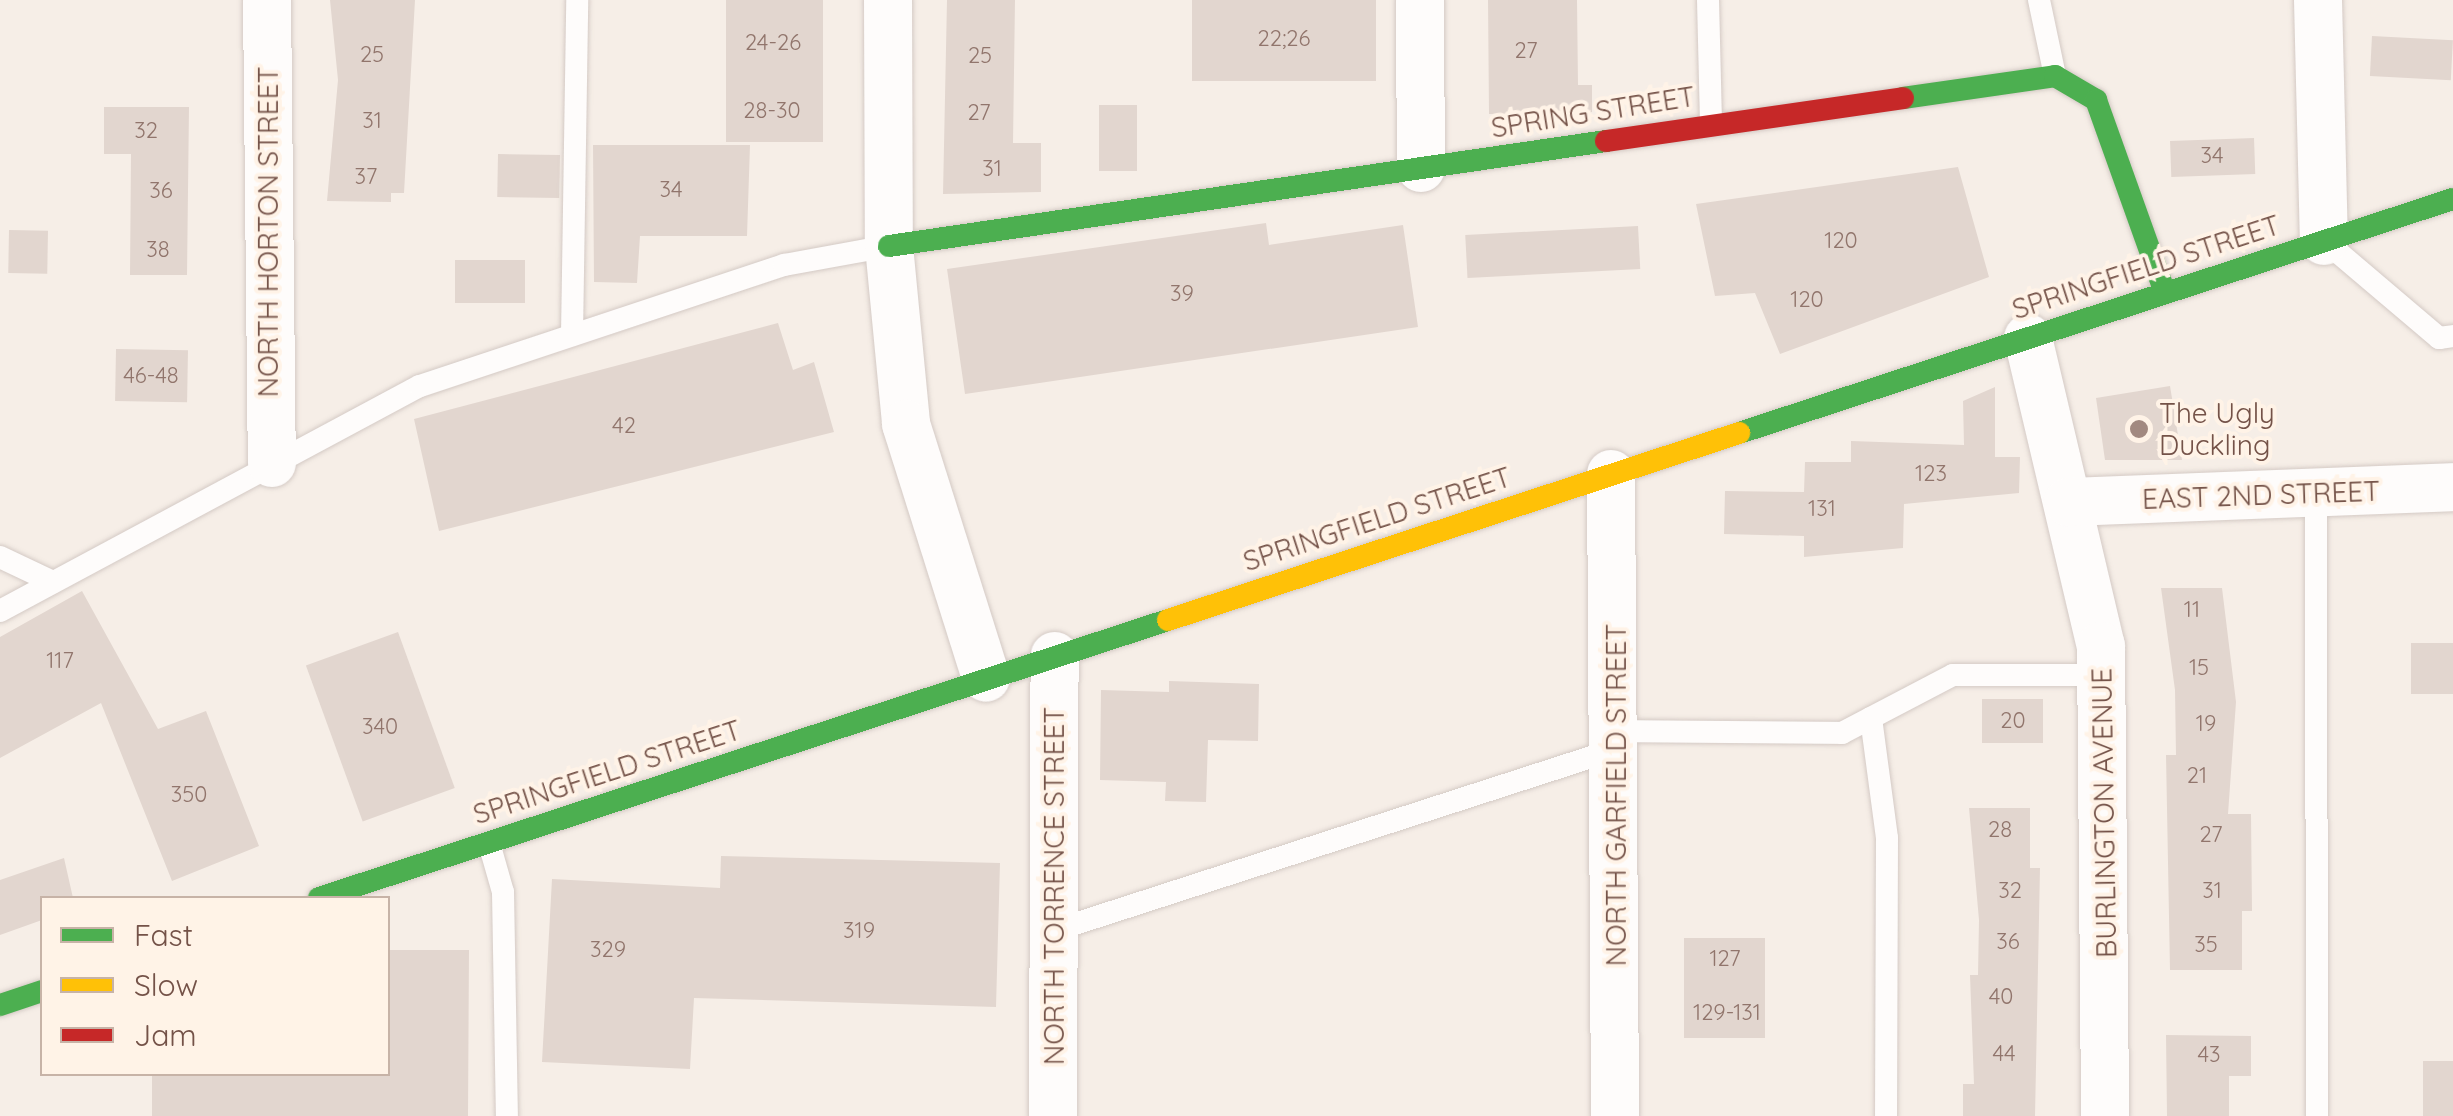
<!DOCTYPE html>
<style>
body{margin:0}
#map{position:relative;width:2453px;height:1116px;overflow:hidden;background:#f6eee7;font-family:Quicksand,sans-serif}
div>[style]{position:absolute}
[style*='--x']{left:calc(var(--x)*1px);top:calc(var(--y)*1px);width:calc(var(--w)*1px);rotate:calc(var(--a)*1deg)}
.building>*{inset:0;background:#e2d6cf;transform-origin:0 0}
.roads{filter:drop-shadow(0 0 2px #d4cac5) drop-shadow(0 0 2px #d4cac5)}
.lane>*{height:22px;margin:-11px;padding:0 11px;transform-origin:11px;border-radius:11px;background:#fefcfb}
.street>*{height:48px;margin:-24px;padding:0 24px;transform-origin:24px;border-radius:24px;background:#fefcfb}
.fast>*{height:22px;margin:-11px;padding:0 11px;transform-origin:11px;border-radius:11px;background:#4caf50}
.slow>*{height:22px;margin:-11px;padding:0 11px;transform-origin:11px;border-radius:11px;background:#ffc107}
.jam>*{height:22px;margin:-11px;padding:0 11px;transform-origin:11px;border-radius:11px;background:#c62828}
.dots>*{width:28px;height:28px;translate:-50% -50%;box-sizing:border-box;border:5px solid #fff3e7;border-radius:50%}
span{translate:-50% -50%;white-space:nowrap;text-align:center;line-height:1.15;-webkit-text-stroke:8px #fff3e7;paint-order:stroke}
.number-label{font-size:22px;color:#91756c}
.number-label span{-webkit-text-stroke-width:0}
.street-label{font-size:28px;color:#745248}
.poi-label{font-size:28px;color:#745248}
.left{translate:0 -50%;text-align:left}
.legend{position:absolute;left:40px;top:896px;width:350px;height:180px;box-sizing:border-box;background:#fff3e7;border:2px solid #c7b3a7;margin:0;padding:12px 18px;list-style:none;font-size:30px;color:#745248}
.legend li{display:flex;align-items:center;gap:20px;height:50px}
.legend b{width:50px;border:2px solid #c7b3a7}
</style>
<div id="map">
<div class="building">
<div style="clip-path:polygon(330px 0,415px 0,404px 193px,391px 193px,391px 202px,327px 201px,338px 80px)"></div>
<div style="left:726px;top:0;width:97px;height:142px"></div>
<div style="clip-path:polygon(947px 0,1015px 0,1013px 143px,1041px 143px,1041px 192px,943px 194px)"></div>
<div style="left:1192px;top:0;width:184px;height:81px"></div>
<div style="clip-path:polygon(1488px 0,1577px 0,1578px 85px,1592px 85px,1592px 112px,1513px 123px,1513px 114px,1489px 114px)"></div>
<div style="left:2372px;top:36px;width:81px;height:40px;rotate:3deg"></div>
<div style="left:1099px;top:105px;width:38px;height:66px"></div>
<div style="clip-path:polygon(104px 107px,189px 107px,187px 275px,130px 275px,131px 154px,104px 154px)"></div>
<div style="left:2254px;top:138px;width:36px;height:84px;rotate:88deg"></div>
<div style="clip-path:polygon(593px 145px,750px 145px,747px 236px,640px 236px,637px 283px,594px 282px)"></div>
<div style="left:498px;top:154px;width:62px;height:43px;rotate:1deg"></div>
<div style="clip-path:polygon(1958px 167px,1989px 277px,1780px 354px,1755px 293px,1715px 296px,1696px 204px)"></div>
<div style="clip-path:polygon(1266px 223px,1269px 245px,1403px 225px,1418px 327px,965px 394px,947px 269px)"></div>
<div style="left:1638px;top:226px;width:43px;height:173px;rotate:87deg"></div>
<div style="left:9px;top:230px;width:39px;height:43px;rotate:1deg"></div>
<div style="left:455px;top:260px;width:70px;height:43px"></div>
<div style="clip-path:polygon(778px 323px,793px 370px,814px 362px,834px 432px,439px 531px,414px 419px)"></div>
<div style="left:116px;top:349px;width:72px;height:52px;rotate:1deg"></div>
<div style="clip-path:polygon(2170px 386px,2182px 460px,2105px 460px,2096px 398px)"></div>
<div style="clip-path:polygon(1995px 387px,1995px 457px,2020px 457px,2019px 493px,1904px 504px,1903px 548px,1804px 557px,1804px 536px,1724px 534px,1725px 491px,1804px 492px,1805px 462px,1851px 462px,1851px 441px,1964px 445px,1963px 401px)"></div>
<div style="clip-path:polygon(2161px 588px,2222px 588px,2236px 702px,2228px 814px,2251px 814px,2252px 911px,2242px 911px,2242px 970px,2170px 970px,2166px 755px,2176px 755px,2175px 690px)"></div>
<div style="clip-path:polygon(82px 591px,158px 729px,206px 711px,259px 846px,172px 881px,101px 703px,0 758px,0 637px)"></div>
<div style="left:398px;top:632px;width:166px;height:98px;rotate:70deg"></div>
<div style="left:2411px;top:643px;width:42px;height:51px"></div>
<div style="clip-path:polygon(1169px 681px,1259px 684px,1258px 741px,1208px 740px,1206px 802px,1165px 801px,1166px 782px,1100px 780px,1101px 690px,1169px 692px)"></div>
<div style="left:1982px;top:699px;width:61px;height:44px"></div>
<div style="clip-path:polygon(1969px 808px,2030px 808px,2030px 868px,2040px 868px,2035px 1116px,1963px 1116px,1963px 1084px,1974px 1084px,1970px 975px,1978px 975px,1979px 920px)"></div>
<div style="clip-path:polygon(721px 856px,1000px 863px,996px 1007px,694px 998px,690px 1069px,542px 1062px,552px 879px,720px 888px)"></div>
<div style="clip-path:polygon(64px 858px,73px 898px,42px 898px,42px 920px,0 935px,0 880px)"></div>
<div style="left:1684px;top:938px;width:81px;height:100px"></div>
<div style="clip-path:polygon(388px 950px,469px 950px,468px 1116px,152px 1116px,152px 1074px,388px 1074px)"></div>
<div style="clip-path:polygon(2166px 1035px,2251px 1036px,2251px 1076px,2229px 1076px,2229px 1116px,2167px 1116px)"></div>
<div style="left:2423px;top:1061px;width:30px;height:55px"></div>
</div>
<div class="roads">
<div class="lane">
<div style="--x:1708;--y:0;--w:124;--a:88.6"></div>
<div style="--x:2039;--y:0;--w:78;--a:78.1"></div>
<div style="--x:2327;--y:243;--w:147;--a:40.3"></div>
<div style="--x:2439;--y:338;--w:14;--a:-8"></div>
<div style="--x:572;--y:335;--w:335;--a:-89.1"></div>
<div style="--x:2316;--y:495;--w:621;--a:89.91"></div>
<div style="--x:0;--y:557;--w:59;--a:25.3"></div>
<div style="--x:0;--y:611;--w:476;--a:-28.2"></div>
<div style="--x:420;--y:386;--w:384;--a:-18.4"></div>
<div style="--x:784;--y:265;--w:107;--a:-10.3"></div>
<div style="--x:1871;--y:718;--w:121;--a:82.4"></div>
<div style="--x:1887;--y:838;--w:278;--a:90.2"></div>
<div style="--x:1615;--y:731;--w:227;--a:0.5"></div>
<div style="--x:1842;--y:733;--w:125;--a:-27.6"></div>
<div style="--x:1953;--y:675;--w:150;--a:0"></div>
<div style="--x:489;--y:843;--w:51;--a:74.1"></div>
<div style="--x:503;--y:892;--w:224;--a:89"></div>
<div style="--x:1053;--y:931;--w:592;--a:-17.91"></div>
</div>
<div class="street">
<div style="--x:267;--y:0;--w:463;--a:89.4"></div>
<div style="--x:888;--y:0;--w:246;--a:89.8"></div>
<div style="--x:889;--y:246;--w:179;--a:84.5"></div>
<div style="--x:906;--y:424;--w:266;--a:72.5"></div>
<div style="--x:1420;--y:0;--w:168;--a:89.7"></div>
<div style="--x:2318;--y:0;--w:241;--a:88.6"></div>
<div style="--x:2028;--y:338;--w:317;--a:76.7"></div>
<div style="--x:2101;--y:646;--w:470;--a:89.5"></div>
<div style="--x:1611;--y:474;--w:642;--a:89.64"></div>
<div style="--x:2068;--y:502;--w:385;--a:-2.2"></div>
<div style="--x:1053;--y:1116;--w:460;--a:-89.8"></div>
</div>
<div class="fast">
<div style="--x:1903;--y:98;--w:154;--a:-8.2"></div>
<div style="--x:2055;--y:76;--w:48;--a:30.3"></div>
<div style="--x:2096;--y:100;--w:205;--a:70.3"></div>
<div style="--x:889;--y:246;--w:725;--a:-8.33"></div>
<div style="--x:1739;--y:433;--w:751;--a:-18.15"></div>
<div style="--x:319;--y:898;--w:893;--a:-18.13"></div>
<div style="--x:0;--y:1005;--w:44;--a:-18.4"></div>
</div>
<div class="slow">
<div style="--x:1168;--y:620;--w:601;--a:-18.13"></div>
</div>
<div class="jam">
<div style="--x:1606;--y:141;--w:300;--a:-8.2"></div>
</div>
</div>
<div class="dots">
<div style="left:2139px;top:429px;background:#a28980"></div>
</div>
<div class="number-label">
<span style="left:1284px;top:39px">22;26</span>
<span style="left:773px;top:43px">24-26</span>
<span style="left:1526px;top:51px">27</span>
<span style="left:372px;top:55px">25</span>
<span style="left:980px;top:56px">25</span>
<span style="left:772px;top:111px">28-30</span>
<span style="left:979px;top:113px">27</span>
<span style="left:372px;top:121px">31</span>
<span style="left:146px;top:131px">32</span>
<span style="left:2212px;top:156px">34</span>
<span style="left:992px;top:169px">31</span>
<span style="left:366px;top:177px">37</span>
<span style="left:671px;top:190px">34</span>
<span style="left:161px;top:191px">36</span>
<span style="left:1841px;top:241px">120</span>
<span style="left:158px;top:250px">38</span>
<span style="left:1182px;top:294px">39</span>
<span style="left:1807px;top:300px">120</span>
<span style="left:151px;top:376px">46-48</span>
<span style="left:624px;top:426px">42</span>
<span style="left:1931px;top:474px">123</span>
<span style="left:1822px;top:509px">131</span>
<span style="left:2192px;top:610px">11</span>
<span style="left:60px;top:661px">117</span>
<span style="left:2199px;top:668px">15</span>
<span style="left:2013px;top:721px">20</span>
<span style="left:2206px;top:724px">19</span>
<span style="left:380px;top:727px">340</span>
<span style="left:2197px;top:776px">21</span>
<span style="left:189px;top:795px">350</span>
<span style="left:2000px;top:830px">28</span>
<span style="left:2211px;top:835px">27</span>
<span style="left:2010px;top:891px">32</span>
<span style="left:2212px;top:891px">31</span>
<span style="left:859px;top:931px">319</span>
<span style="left:2008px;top:942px">36</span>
<span style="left:2206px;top:945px">35</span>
<span style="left:608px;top:950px">329</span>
<span style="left:1725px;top:959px">127</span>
<span style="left:2001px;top:997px">40</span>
<span style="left:1727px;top:1013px">129-131</span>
<span style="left:2004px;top:1054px">44</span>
<span style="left:2209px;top:1055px">43</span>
</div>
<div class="street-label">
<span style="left:1593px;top:112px;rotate:-9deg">SPRING STREET</span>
<span style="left:268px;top:232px;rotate:-90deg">NORTH HORTON STREET</span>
<span style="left:2146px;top:267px;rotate:-18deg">SPRINGFIELD STREET</span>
<span style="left:2261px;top:495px;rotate:-2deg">EAST 2ND STREET</span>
<span style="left:1377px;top:519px;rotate:-18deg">SPRINGFIELD STREET</span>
<span style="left:607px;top:772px;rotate:-18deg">SPRINGFIELD STREET</span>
<span style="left:1616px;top:795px;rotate:-90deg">NORTH GARFIELD STREET</span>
<span style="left:2104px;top:813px;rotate:-91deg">BURLINGTON AVENUE</span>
<span style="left:1054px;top:886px;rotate:-90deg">NORTH TORRENCE STREET</span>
</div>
<div class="poi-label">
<span class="left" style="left:2159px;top:429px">The Ugly<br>Duckling</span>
</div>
<ul class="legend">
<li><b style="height:12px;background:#4caf50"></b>Fast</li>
<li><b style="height:12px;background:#ffc107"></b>Slow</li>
<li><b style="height:12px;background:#c62828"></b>Jam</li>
</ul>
</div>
